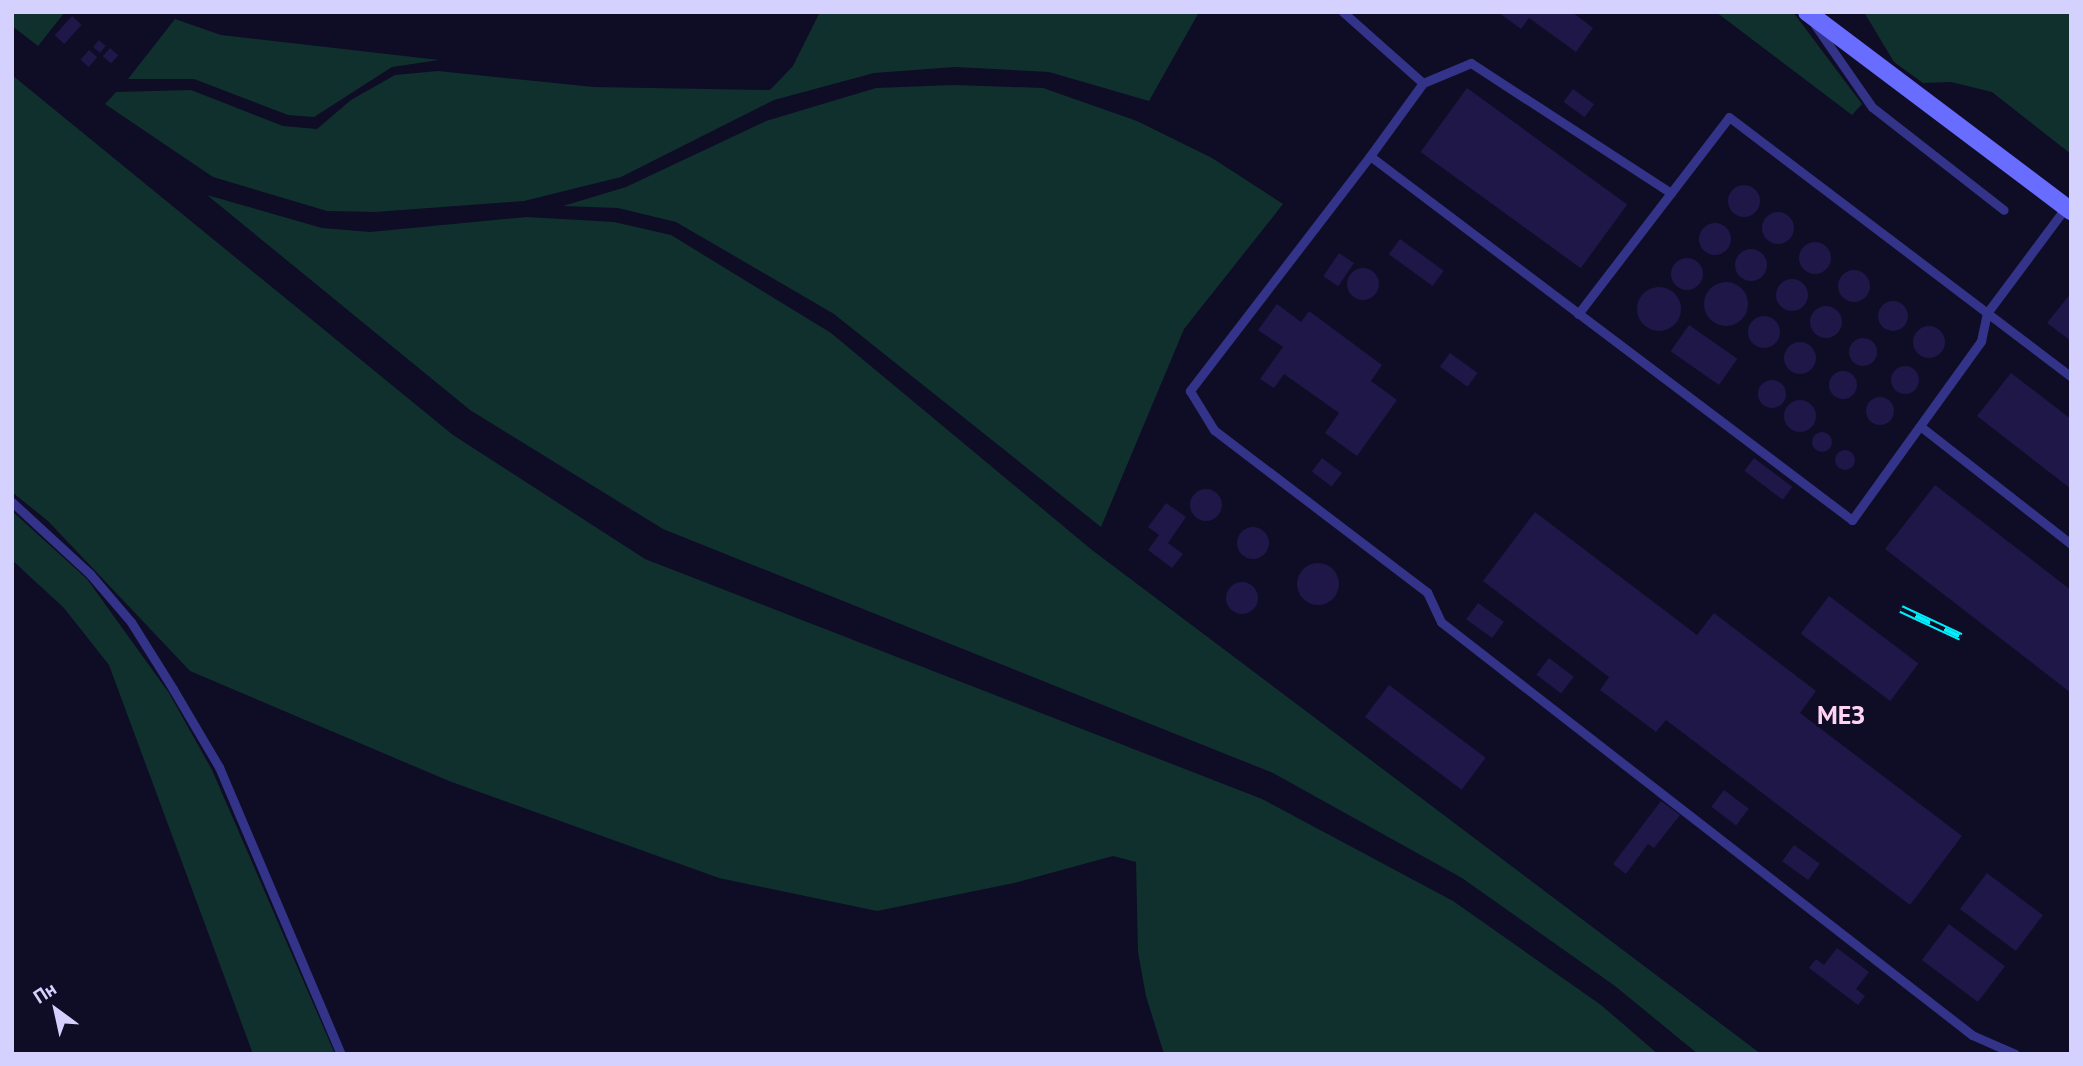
<!DOCTYPE html>
<meta charset="utf-8">
<style>
body{margin:0}
#map{position:relative;width:2083px;height:1066px;overflow:hidden;background:#0f0c26;font-family:"PT Sans",sans-serif}
div>[style]{position:absolute}
[style*='--x']{left:calc(var(--x)*1px);top:calc(var(--y)*1px);width:calc(var(--w)*1px);rotate:calc(var(--a)*1deg)}
.green>*{inset:0;background:#0f302d}
.building>*{inset:0;background:#1e1748;transform-origin:0 0}
.round{border-radius:50%}
.lane>*{height:9px;margin:-4.5px;padding:0 4.5px;transform-origin:4.5px;border-radius:4.5px;background:#333489}
.secondary>*{height:18px;margin:-9px;padding:0 9px;transform-origin:9px;border-radius:9px;background:#686cff}
.rail>*{height:8px;margin-top:-4px;transform-origin:0;background:repeating-linear-gradient(90deg,#0f0c26 0 16px,#00effc 0 32px);box-sizing:border-box;border-block:2px solid #00effc}
span{translate:-50% -50%;white-space:nowrap;text-align:center;line-height:1.15;-webkit-text-stroke:5px #0f0c26;paint-order:stroke}
.quarter-label{font-size:26px;color:#ffd3f1;font-weight:700}
.frame{position:absolute;inset:0;border:14px solid #d4d1ff;pointer-events:none}
.north{position:absolute;left:21px;top:975px;width:70px;height:70px;-webkit-text-stroke:5px #0f0c26;paint-order:stroke;rotate:327deg;font-size:19px;font-weight:700;line-height:28px;text-align:center;color:#d4d1ff}
.north::after{content:'';display:block;margin:auto;width:24px;height:32px;background:#d4d1ff;clip-path:polygon(50% 0,100% 100%,50% 72%,0 100%)}
</style>
<div id="map">
<div class="green">
<div style="clip-path:polygon(12px 12px,65px 12px,38px 46px,12px 26px)"></div>
<div style="clip-path:polygon(820px 12px,1199px 12px,1149px 101px,1049px 72px,955px 67px,874px 73px,774px 100px,621px 177px,524px 201px,375px 212px,327px 211px,213px 177px,105px 104px,116px 92px,191px 90px,283px 126px,317px 129px,351px 100px,395px 75px,438px 71px,594px 87px,770px 90px,793px 66px)"></div>
<div style="clip-path:polygon(1716px 12px,1793px 12px,1862px 104px,1852px 115px)"></div>
<div style="clip-path:polygon(1864px 12px,2071px 12px,2071px 154px,1992px 92px,1951px 82px,1923px 83px,1894px 62px)"></div>
<div style="clip-path:polygon(175px 19px,221px 35px,439px 60px,392px 67px,314px 117px,288px 115px,194px 79px,128px 79px)"></div>
<div style="clip-path:polygon(12px 75px,453px 435px,645px 559px,1262px 799px,1453px 901px,1601px 1005px,1658px 1054px,1164px 1054px,1146px 996px,1138px 952px,1136px 862px,1113px 856px,1014px 883px,877px 911px,719px 878px,449px 781px,190px 671px,48px 521px,12px 492px)"></div>
<div style="clip-path:polygon(954px 85px,1043px 88px,1137px 121px,1212px 158px,1283px 204px,1184px 329px,1101px 527px,834px 314px,676px 222px,618px 208px,563px 206px,626px 187px,766px 121px,876px 88px)"></div>
<div style="clip-path:polygon(207px 195px,322px 228px,370px 232px,527px 217px,614px 222px,671px 235px,831px 333px,1092px 550px,1761px 1054px,1698px 1054px,1615px 986px,1462px 878px,1273px 773px,663px 529px,470px 410px)"></div>
<div style="clip-path:polygon(12px 511px,87px 579px,169px 693px,212px 770px,335px 1054px,253px 1054px,109px 665px,64px 608px,12px 560px)"></div>
</div>
<div class="building">
<div style="clip-path:polygon(1498px 12px,1572px 12px,1593px 28px,1576px 52px,1529px 18px,1521px 29px)"></div>
<div style="left:72px;top:16px;width:13px;height:26px;rotate:42deg"></div>
<div style="left:99px;top:40px;width:9px;height:9px;rotate:41deg"></div>
<div style="left:110px;top:48px;width:11px;height:11px;rotate:41deg"></div>
<div style="left:89px;top:50px;width:11px;height:13px;rotate:41deg"></div>
<div style="left:1467px;top:88px;width:198px;height:79px;rotate:36deg"></div>
<div style="left:1573px;top:89px;width:26px;height:16px;rotate:36deg"></div>
<div class="round" style="left:1728px;top:185px;width:32px;height:32px"></div>
<div class="round" style="left:1762px;top:212px;width:32px;height:32px"></div>
<div class="round" style="left:1699px;top:223px;width:32px;height:32px"></div>
<div style="left:1400px;top:239px;width:54px;height:19px;rotate:36deg"></div>
<div class="round" style="left:1799px;top:242px;width:32px;height:32px"></div>
<div class="round" style="left:1735px;top:249px;width:32px;height:32px"></div>
<div style="left:1339px;top:253px;width:18px;height:28px;rotate:34deg"></div>
<div class="round" style="left:1671px;top:258px;width:32px;height:32px"></div>
<div class="round" style="left:1347px;top:268px;width:32px;height:32px"></div>
<div class="round" style="left:1838px;top:270px;width:32px;height:32px"></div>
<div class="round" style="left:1776px;top:279px;width:32px;height:32px"></div>
<div class="round" style="left:1704px;top:282px;width:44px;height:44px"></div>
<div class="round" style="left:1637px;top:287px;width:44px;height:44px"></div>
<div style="clip-path:polygon(2071px 293px,2071px 341px,2047px 323px)"></div>
<div class="round" style="left:1878px;top:301px;width:30px;height:30px"></div>
<div style="clip-path:polygon(1277px 304px,1301px 322px,1309px 311px,1382px 365px,1371px 381px,1397px 400px,1357px 456px,1325px 433px,1339px 413px,1284px 374px,1274px 388px,1260px 379px,1283px 347px,1258px 330px)"></div>
<div class="round" style="left:1810px;top:306px;width:32px;height:32px"></div>
<div class="round" style="left:1748px;top:316px;width:32px;height:32px"></div>
<div style="left:1689px;top:325px;width:59px;height:32px;rotate:35deg"></div>
<div class="round" style="left:1913px;top:326px;width:32px;height:32px"></div>
<div class="round" style="left:1849px;top:338px;width:28px;height:28px"></div>
<div class="round" style="left:1784px;top:342px;width:32px;height:32px"></div>
<div style="left:1450px;top:353px;width:34px;height:17px;rotate:36deg"></div>
<div class="round" style="left:1891px;top:366px;width:28px;height:28px"></div>
<div class="round" style="left:1829px;top:371px;width:28px;height:28px"></div>
<div style="clip-path:polygon(2011px 373px,2071px 419px,2071px 489px,1977px 416px)"></div>
<div class="round" style="left:1758px;top:380px;width:28px;height:28px"></div>
<div class="round" style="left:1866px;top:397px;width:28px;height:28px"></div>
<div class="round" style="left:1784px;top:400px;width:32px;height:32px"></div>
<div class="round" style="left:1812px;top:432px;width:20px;height:20px"></div>
<div class="round" style="left:1835px;top:450px;width:20px;height:20px"></div>
<div style="left:1322px;top:458px;width:25px;height:17px;rotate:37deg"></div>
<div style="left:1754px;top:458px;width:48px;height:16px;rotate:37deg"></div>
<div style="clip-path:polygon(1935px 485px,2071px 590px,2071px 693px,1885px 549px)"></div>
<div class="round" style="left:1190px;top:489px;width:32px;height:32px"></div>
<div style="clip-path:polygon(1166px 503px,1186px 517px,1168px 543px,1183px 554px,1172px 568px,1148px 550px,1159px 535px,1148px 527px)"></div>
<div style="clip-path:polygon(1535px 512px,1697px 635px,1714px 613px,1816px 691px,1800px 713px,1962px 836px,1910px 905px,1666px 720px,1656px 732px,1600px 690px,1609px 677px,1483px 581px)"></div>
<div class="round" style="left:1237px;top:527px;width:32px;height:32px"></div>
<div class="round" style="left:1297px;top:563px;width:42px;height:42px"></div>
<div class="round" style="left:1226px;top:582px;width:32px;height:32px"></div>
<div style="left:1829px;top:596px;width:112px;height:47px;rotate:37deg"></div>
<div style="left:1478px;top:603px;width:32px;height:20px;rotate:36deg"></div>
<div style="left:1549px;top:658px;width:31px;height:21px;rotate:37deg"></div>
<div style="left:1389px;top:685px;width:121px;height:40px;rotate:37deg"></div>
<div style="left:1724px;top:790px;width:31px;height:21px;rotate:37deg"></div>
<div style="clip-path:polygon(1661px 801px,1680px 815px,1654px 848px,1648px 844px,1626px 874px,1613px 864px)"></div>
<div style="left:1794px;top:845px;width:32px;height:20px;rotate:36deg"></div>
<div style="left:1987px;top:873px;width:70px;height:45px;rotate:37deg"></div>
<div style="left:1949px;top:924px;width:70px;height:45px;rotate:37deg"></div>
<div style="clip-path:polygon(1837px 948px,1869px 972px,1856px 989px,1865px 996px,1858px 1005px,1809px 968px,1816px 959px,1824px 965px)"></div>
</div>
<div class="lane">
<div style="--x:1343;--y:12;--w:107;--a:41.6"></div>
<div style="--x:1815;--y:25;--w:100;--a:55.2"></div>
<div style="--x:1872;--y:107;--w:167;--a:38"></div>
<div style="--x:1370;--y:156;--w:296;--a:127.5"></div>
<div style="--x:1190;--y:391;--w:46;--a:58.4"></div>
<div style="--x:1214;--y:430;--w:268;--a:37.3"></div>
<div style="--x:1427;--y:592;--w:33;--a:65"></div>
<div style="--x:1441;--y:622;--w:673;--a:37.87"></div>
<div style="--x:1972;--y:1035;--w:47;--a:23.8"></div>
<div style="--x:1671;--y:193;--w:239;--a:-147"></div>
<div style="--x:1471;--y:63;--w:52;--a:157.4"></div>
<div style="--x:1423;--y:83;--w:90;--a:126"></div>
<div style="--x:1370;--y:156;--w:604;--a:37.06"></div>
<div style="--x:1852;--y:520;--w:221;--a:-54.2"></div>
<div style="--x:1981;--y:341;--w:29;--a:-78"></div>
<div style="--x:1987;--y:313;--w:132;--a:-53.3"></div>
<div style="--x:1578;--y:314;--w:248;--a:-52.5"></div>
<div style="--x:1729;--y:117;--w:430;--a:37.2"></div>
<div style="--x:1920;--y:426;--w:192;--a:38"></div>
<div style="--x:12;--y:502;--w:106;--a:42.7"></div>
<div style="--x:90;--y:574;--w:63;--a:49.5"></div>
<div style="--x:131;--y:622;--w:79;--a:57.9"></div>
<div style="--x:173;--y:689;--w:91;--a:59.5"></div>
<div style="--x:219;--y:767;--w:312;--a:67"></div>
</div>
<div class="secondary">
<div style="--x:1807;--y:12;--w:331;--a:37"></div>
</div>
<div class="rail">
<div style="--x:1901;--y:609;--w:66;--a:25"></div>
</div>
<div class="quarter-label">
<span style="left:1841px;top:715px">МЕЗ</span>
</div>
<div class="frame"></div>
<div class="north">Пн</div>
</div>
